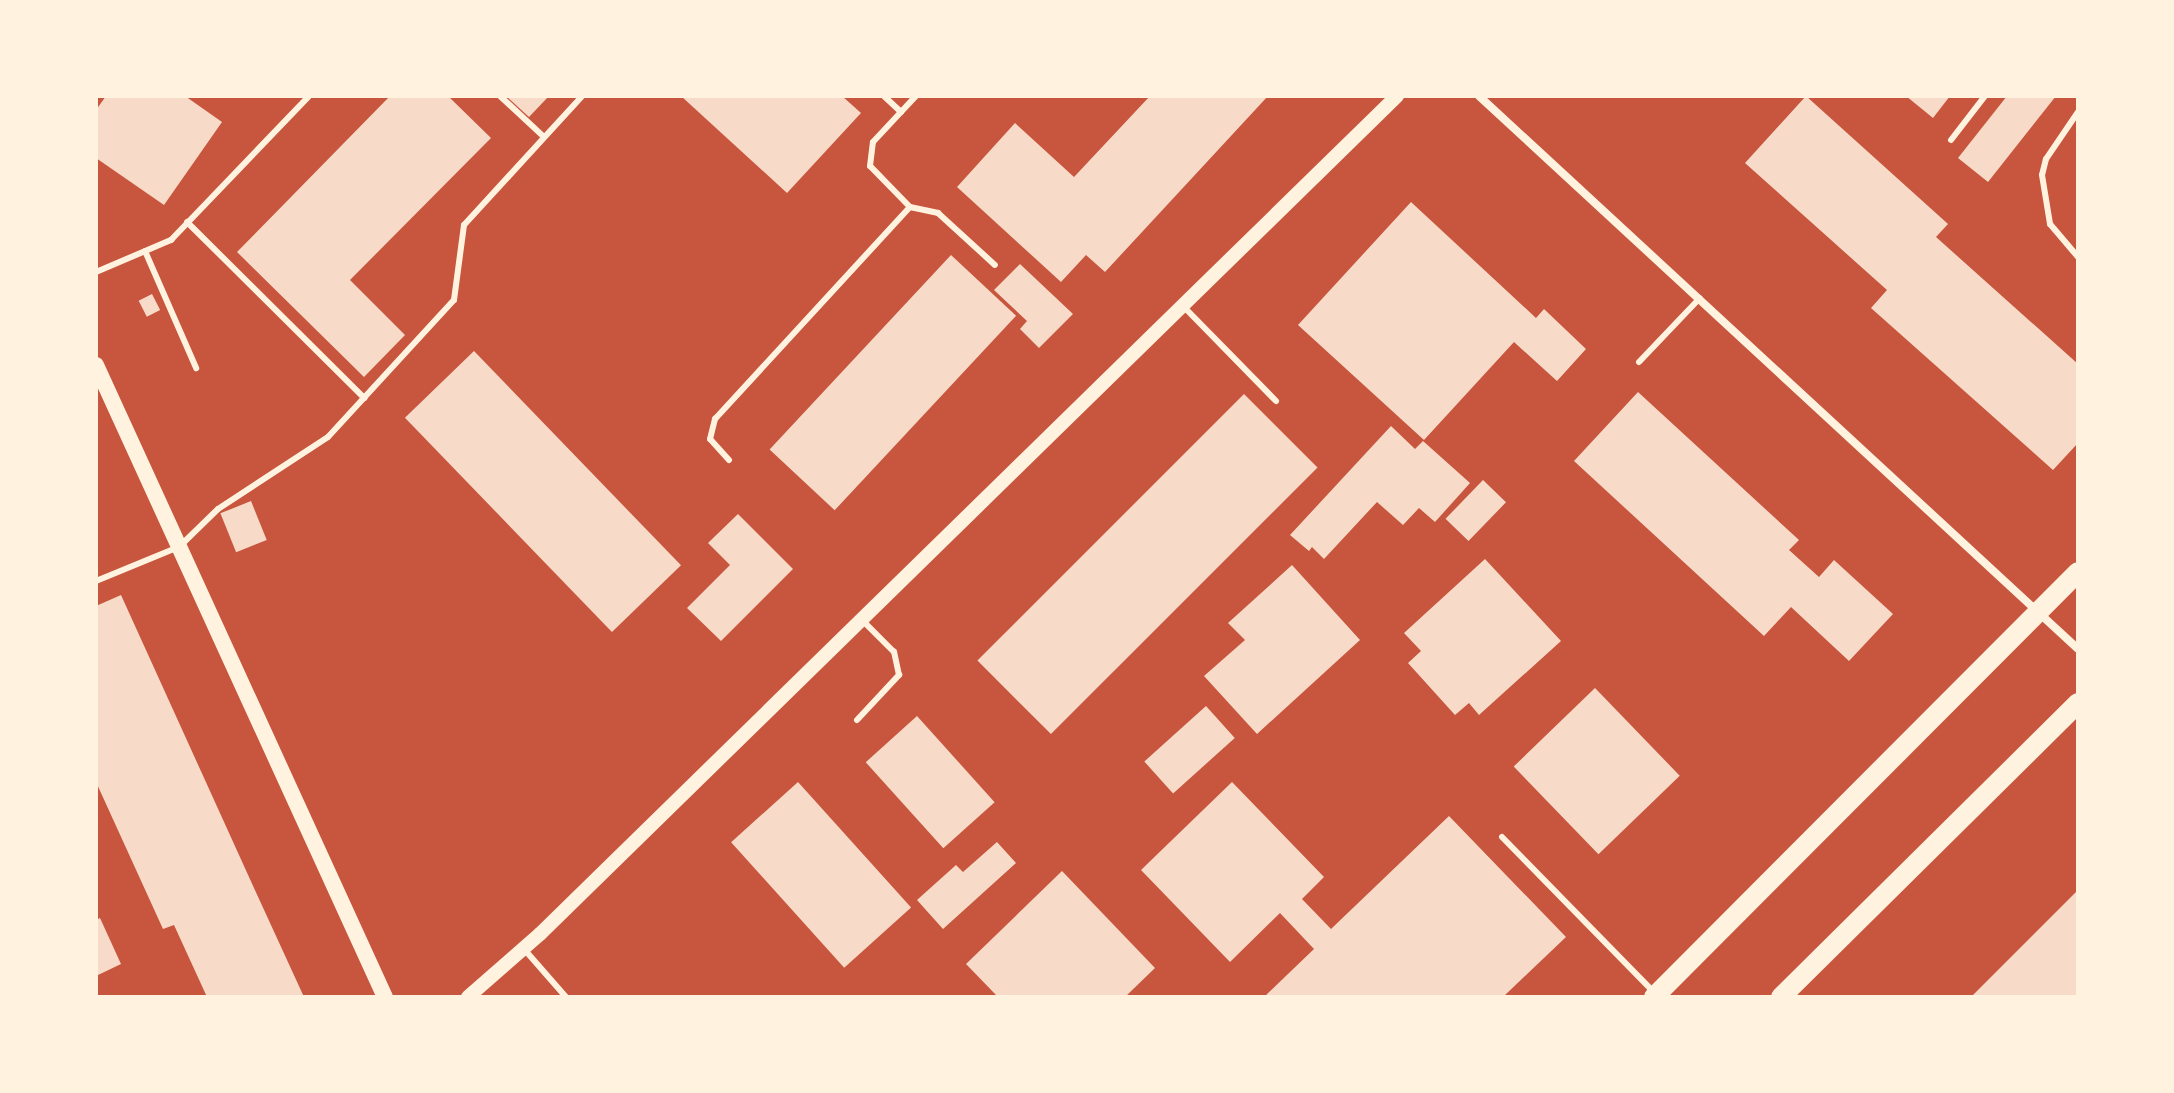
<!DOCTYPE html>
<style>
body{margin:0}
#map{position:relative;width:2174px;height:1093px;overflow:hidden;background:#c8553d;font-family:Commissioner,sans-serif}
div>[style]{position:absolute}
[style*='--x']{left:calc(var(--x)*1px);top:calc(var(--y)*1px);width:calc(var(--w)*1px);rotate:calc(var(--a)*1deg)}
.building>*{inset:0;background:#f7dbc8;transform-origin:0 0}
.service>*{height:6px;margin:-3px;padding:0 3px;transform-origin:3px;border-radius:3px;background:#fff3e0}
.minor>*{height:8px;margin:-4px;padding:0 4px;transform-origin:4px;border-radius:4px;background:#fff3e0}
.tertiary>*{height:14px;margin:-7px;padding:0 7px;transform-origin:7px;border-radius:7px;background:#fff3e0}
.secondary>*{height:16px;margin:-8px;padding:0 8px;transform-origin:8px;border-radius:8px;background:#fff3e0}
.primary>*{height:20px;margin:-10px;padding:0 10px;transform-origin:10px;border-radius:10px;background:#fff3e0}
span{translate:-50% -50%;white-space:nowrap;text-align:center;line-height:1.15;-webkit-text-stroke:8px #fff3e0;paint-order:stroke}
.frame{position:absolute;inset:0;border:98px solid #fff3e0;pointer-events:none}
</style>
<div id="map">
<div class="building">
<div style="clip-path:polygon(106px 96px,185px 96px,222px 122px,164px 205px,96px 158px,96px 110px)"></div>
<div style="clip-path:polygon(390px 96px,448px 96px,491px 138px,350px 280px,405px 335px,364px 377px,237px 252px)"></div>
<div style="clip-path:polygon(506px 96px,549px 96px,529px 117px)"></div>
<div style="clip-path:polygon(681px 96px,842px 96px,861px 113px,787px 193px)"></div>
<div style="clip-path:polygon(1150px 96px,1268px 96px,1105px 272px,1086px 255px,1061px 282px,957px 187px,1015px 123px,1074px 177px)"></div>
<div style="clip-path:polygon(1806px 96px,1948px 224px,1936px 237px,2078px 364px,2078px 443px,2053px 470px,1871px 308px,1887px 290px,1745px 163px)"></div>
<div style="clip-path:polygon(1906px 96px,1950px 96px,1933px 118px)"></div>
<div style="clip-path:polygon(2007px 96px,2056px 96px,1988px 182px,1958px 158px)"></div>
<div style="clip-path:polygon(1411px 202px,1536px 318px,1544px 309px,1586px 349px,1557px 381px,1514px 342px,1424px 440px,1298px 325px)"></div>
<div style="left:951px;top:255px;width:89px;height:266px;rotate:43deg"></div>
<div style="clip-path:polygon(1020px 264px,1073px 314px,1039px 348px,1020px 329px,1027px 321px,994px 290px)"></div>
<div style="left:152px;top:294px;width:18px;height:15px;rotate:63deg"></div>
<div style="left:474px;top:351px;width:298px;height:96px;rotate:46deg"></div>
<div style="clip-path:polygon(1638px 392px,1799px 540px,1789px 550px,1819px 577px,1834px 560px,1893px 614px,1849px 661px,1791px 607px,1764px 636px,1574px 461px)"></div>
<div style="left:1244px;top:394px;width:104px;height:377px;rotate:45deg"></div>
<div style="clip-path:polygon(1391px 426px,1415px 449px,1423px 441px,1470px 483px,1435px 522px,1419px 508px,1403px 525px,1377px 502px,1324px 559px,1312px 547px,1309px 551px,1290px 535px)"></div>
<div style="left:1483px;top:480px;width:32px;height:54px;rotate:44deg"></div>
<div style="left:251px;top:501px;width:42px;height:33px;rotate:68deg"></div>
<div style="clip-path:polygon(738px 514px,793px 569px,721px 641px,687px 608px,730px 565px,708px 543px)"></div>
<div style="clip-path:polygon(1485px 559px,1561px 641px,1479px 715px,1469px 703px,1455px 715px,1408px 663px,1421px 651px,1404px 633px)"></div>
<div style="clip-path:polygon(1292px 565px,1360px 640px,1257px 734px,1204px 676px,1245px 640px,1228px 623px)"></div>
<div style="clip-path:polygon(121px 595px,254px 888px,304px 997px,207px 997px,174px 925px,163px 929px,96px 782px,96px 606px)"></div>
<div style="left:1595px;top:688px;width:122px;height:113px;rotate:46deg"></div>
<div style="left:1206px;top:706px;width:43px;height:83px;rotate:48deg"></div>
<div style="left:917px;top:716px;width:116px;height:69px;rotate:48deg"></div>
<div style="left:798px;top:782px;width:169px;height:90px;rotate:48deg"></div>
<div style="clip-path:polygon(1232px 782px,1324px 877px,1302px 899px,1331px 929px,1449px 816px,1566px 937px,1503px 997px,1264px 997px,1314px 949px,1280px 913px,1230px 962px,1141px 870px)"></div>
<div style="clip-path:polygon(997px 842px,1016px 863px,943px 929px,917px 900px,956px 865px,963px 872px)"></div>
<div style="clip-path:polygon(1062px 871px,1155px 968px,1125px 997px,998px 997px,966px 964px)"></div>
<div style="clip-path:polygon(2078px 890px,2078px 997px,1971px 997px)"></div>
<div style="clip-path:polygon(100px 918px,121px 964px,96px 976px,96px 920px)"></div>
</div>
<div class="service">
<div style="--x:500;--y:96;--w:60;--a:43"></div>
<div style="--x:901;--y:112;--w:22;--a:-47"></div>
<div style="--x:2078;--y:112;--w:57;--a:124.2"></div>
<div style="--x:2046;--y:159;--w:16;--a:104"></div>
<div style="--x:2042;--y:175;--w:50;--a:80.7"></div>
<div style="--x:2050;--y:224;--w:43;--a:49.7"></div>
<div style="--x:1951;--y:140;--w:56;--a:-52.3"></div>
<div style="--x:910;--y:207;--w:29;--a:12"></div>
<div style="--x:938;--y:213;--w:77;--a:42.4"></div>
<div style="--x:187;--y:222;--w:250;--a:44.8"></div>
<div style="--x:145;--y:251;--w:128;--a:66.4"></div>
<div style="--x:96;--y:272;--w:82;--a:-23.1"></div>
<div style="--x:171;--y:240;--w:199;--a:-46.2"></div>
<div style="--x:1183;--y:306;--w:133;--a:45.6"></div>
<div style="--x:1639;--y:362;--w:88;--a:-46.4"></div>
<div style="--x:729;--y:460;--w:28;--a:-132"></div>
<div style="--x:710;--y:439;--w:21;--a:-76"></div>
<div style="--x:715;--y:419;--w:288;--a:-47.4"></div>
<div style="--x:910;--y:207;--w:57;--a:-134.3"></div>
<div style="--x:870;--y:166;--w:24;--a:-83"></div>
<div style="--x:873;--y:142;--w:41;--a:-47"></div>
<div style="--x:901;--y:112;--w:23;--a:-137"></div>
<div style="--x:96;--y:581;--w:90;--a:-22.3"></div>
<div style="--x:179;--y:547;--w:54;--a:-44.3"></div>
<div style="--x:218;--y:509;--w:131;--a:-33.2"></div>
<div style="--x:328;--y:437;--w:186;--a:-47.4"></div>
<div style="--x:454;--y:300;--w:76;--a:-82.4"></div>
<div style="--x:464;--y:225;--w:175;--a:-47.5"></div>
<div style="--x:857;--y:720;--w:62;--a:-47"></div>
<div style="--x:899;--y:675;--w:24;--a:-102"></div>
<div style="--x:894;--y:652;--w:45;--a:-135"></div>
<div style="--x:1502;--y:837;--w:217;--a:45.6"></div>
<div style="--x:524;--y:949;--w:64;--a:48.8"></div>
</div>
<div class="minor">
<div style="--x:1479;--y:96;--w:815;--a:42.71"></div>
</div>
<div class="tertiary">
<div style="--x:468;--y:997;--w:96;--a:-41.2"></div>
<div style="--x:540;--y:934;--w:1199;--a:-44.36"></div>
</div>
<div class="secondary">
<div style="--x:96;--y:365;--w:695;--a:65.43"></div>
</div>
<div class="primary">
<div style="--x:1654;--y:997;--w:600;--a:-45.07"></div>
<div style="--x:1781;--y:997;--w:418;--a:-44.7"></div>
</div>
<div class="frame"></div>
</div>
